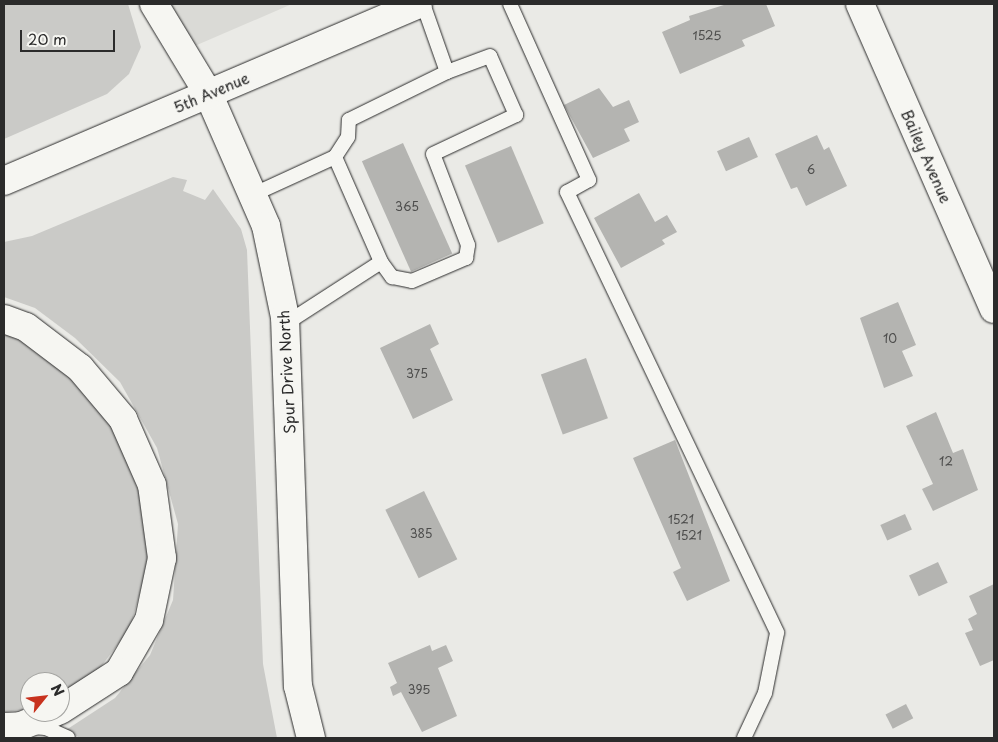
<!DOCTYPE html>
<style>
body{margin:0}
#map{position:relative;width:998px;height:742px;overflow:hidden;background:#eaeae6;font-family:"Playpen Sans",sans-serif}
div>[style]{position:absolute}
[style*='--x']{left:calc(var(--x)*1px);top:calc(var(--y)*1px);width:calc(var(--w)*1px);rotate:calc(var(--a)*1deg)}
.built>*{inset:0;background:#dadad6}
.green>*{inset:0;background:#cacac7}
.building>*{inset:0;background:#b4b4b1;transform-origin:0 0}
.roads{filter:drop-shadow(0 0 1px #2b2b2b) drop-shadow(0 0 1px #2b2b2b)}
.service>*{height:14px;margin:-7px;padding:0 7px;transform-origin:7px;border-radius:7px;background:#f6f6f2}
.minor>*{height:28px;margin:-14px;padding:0 14px;transform-origin:14px;border-radius:14px;background:#f6f6f2}
.secondary>*{height:28px;margin:-14px;padding:0 14px;transform-origin:14px;border-radius:14px;background:#f6f6f2}
.motorway>*{height:28px;margin:-14px;padding:0 14px;transform-origin:14px;border-radius:14px;background:#f6f6f2}
span{translate:-50% -50%;white-space:nowrap;text-align:center;line-height:1.15;-webkit-text-stroke:5px #f6f6f2;paint-order:stroke}
.number-label{font-size:12px;color:#4d4d4c}
.number-label span{-webkit-text-stroke-width:0}
.street-label{font-size:15px;color:#2b2b2b}
.frame{position:absolute;inset:0;border:5px solid #2b2b2b;pointer-events:none}
.north{position:absolute;left:20px;top:672px;width:50px;height:50px;box-sizing:border-box;background:#f6f6f2;border:1px solid #a5a5a2;border-radius:50%;rotate:61deg;font-size:14px;font-weight:700;line-height:20px;text-align:center;color:#2b2b2b}
.north::after{content:'';display:block;margin:auto;width:18px;height:22px;background:#c8321e;clip-path:polygon(50% 0,100% 100%,50% 72%,0 100%)}
.scale{position:absolute;left:20px;top:30px;width:95px;height:22px;box-sizing:border-box;border:2px solid #2b2b2b;border-top:0;padding-left:6px;font-size:15px;line-height:18px;white-space:nowrap;color:#2b2b2b;-webkit-text-stroke:4px #f6f6f2;paint-order:stroke}
</style>
<div id="map">
<div class="built">
<div style="clip-path:polygon(155px 4px,292px 4px,183px 51px)"></div>
</div>
<div class="green">
<div style="clip-path:polygon(4px 4px,128px 4px,141px 47px,129px 74px,107px 94px,4px 139px)"></div>
<div style="clip-path:polygon(173px 177px,187px 180px,183px 191px,205px 200px,213px 189px,241px 229px,247px 250px,263px 664px,277px 738px,80px 738px,66px 730px,115px 698px,150px 655px,173px 600px,178px 524px,157px 448px,120px 382px,75px 338px,35px 308px,4px 297px,4px 242px,32px 236px)"></div>
<div style="clip-path:polygon(4px 329px,68px 371px,112px 426px,140px 494px,149px 560px,130px 628px,94px 676px,60px 696px,60px 682px,30px 682px,30px 709px,4px 712px)"></div>
</div>
<div class="building">
<div style="clip-path:polygon(727px 4px,766px 4px,775px 26px,742px 40px,745px 46px,680px 74px,662px 32px,690px 20px,689px 16px)"></div>
<div style="clip-path:polygon(599px 88px,613px 107px,629px 100px,639px 122px,624px 129px,630px 141px,593px 158px,564px 105px)"></div>
<div style="clip-path:polygon(817px 135px,824px 150px,829px 147px,847px 186px,806px 206px,797px 187px,791px 189px,775px 154px)"></div>
<div style="left:749px;top:137px;width:22px;height:35px;rotate:66deg"></div>
<div style="left:403px;top:143px;width:121px;height:45px;rotate:66deg"></div>
<div style="left:511px;top:146px;width:84px;height:50px;rotate:67deg"></div>
<div style="clip-path:polygon(639px 193px,655px 222px,667px 215px,677px 232px,662px 240px,665px 244px,621px 268px,594px 218px)"></div>
<div style="clip-path:polygon(898px 302px,916px 345px,902px 351px,913px 376px,884px 388px,860px 318px)"></div>
<div style="clip-path:polygon(430px 324px,439px 344px,430px 349px,453px 400px,413px 419px,380px 348px)"></div>
<div style="left:586px;top:358px;width:64px;height:48px;rotate:70deg"></div>
<div style="clip-path:polygon(936px 412px,953px 453px,963px 449px,978px 490px,933px 511px,922px 489px,933px 484px,906px 426px)"></div>
<div style="clip-path:polygon(675px 440px,730px 581px,687px 601px,673px 572px,681px 568px,633px 458px)"></div>
<div style="left:424px;top:491px;width:76px;height:43px;rotate:64deg"></div>
<div style="left:905px;top:514px;width:17px;height:27px;rotate:66deg"></div>
<div style="left:938px;top:562px;width:23px;height:32px;rotate:65deg"></div>
<div style="clip-path:polygon(994px 584px,994px 660px,980px 666px,965px 633px,973px 630px,968px 619px,977px 614px,969px 596px)"></div>
<div style="clip-path:polygon(430px 645px,432px 651px,446px 645px,453px 661px,438px 668px,457px 716px,422px 732px,401px 692px,393px 696px,390px 687px,397px 683px,388px 663px)"></div>
<div style="left:906px;top:704px;width:16px;height:23px;rotate:63deg"></div>
</div>
<div class="roads">
<div class="service">
<div style="--x:510;--y:4;--w:193;--a:65.8"></div>
<div style="--x:589;--y:180;--w:25;--a:151"></div>
<div style="--x:567;--y:192;--w:488;--a:64.5"></div>
<div style="--x:777;--y:633;--w:61;--a:101.3"></div>
<div style="--x:765;--y:693;--w:50;--a:115"></div>
<div style="--x:335;--y:157;--w:115;--a:66.3"></div>
<div style="--x:381;--y:262;--w:19;--a:54"></div>
<div style="--x:392;--y:277;--w:20;--a:11"></div>
<div style="--x:412;--y:281;--w:59;--a:-23.1"></div>
<div style="--x:466;--y:258;--w:13;--a:-81"></div>
<div style="--x:468;--y:245;--w:97;--a:-111"></div>
<div style="--x:433;--y:154;--w:92;--a:-25.2"></div>
<div style="--x:516;--y:115;--w:64;--a:-113.8"></div>
<div style="--x:490;--y:56;--w:46;--a:159.6"></div>
<div style="--x:252;--y:195;--w:91;--a:-24.6"></div>
<div style="--x:335;--y:157;--w:24;--a:-57"></div>
<div style="--x:348;--y:137;--w:17;--a:-87"></div>
<div style="--x:349;--y:120;--w:109;--a:-26.1"></div>
<div style="--x:447;--y:72;--w:72;--a:-109.4"></div>
<div style="--x:285;--y:324;--w:114;--a:-32.9"></div>
<div style="--x:31;--y:727;--w:15;--a:4"></div>
<div style="--x:46;--y:728;--w:24;--a:24"></div>
</div>
<div class="minor">
<div style="--x:154;--y:4;--w:104;--a:58.8"></div>
<div style="--x:208;--y:93;--w:145;--a:66.4"></div>
<div style="--x:266;--y:226;--w:93;--a:78.2"></div>
<div style="--x:285;--y:317;--w:369;--a:88"></div>
<div style="--x:298;--y:686;--w:54;--a:76"></div>
<div style="--x:860;--y:4;--w:333;--a:66.3"></div>
</div>
<div class="secondary">
<div style="--x:4;--y:181;--w:450;--a:-23.1"></div>
</div>
<div class="motorway">
<div style="--x:4;--y:319;--w:23;--a:20"></div>
<div style="--x:26;--y:327;--w:68;--a:37.2"></div>
<div style="--x:80;--y:368;--w:67;--a:49.9"></div>
<div style="--x:123;--y:419;--w:72;--a:66.3"></div>
<div style="--x:152;--y:485;--w:74;--a:82.2"></div>
<div style="--x:162;--y:558;--w:63;--a:101.8"></div>
<div style="--x:149;--y:620;--w:60;--a:120"></div>
<div style="--x:119;--y:672;--w:70;--a:147.2"></div>
<div style="--x:4;--y:727;--w:17;--a:-3"></div>
<div style="--x:21;--y:726;--w:37;--a:-22"></div>
</div>
</div>
<div class="number-label">
<span style="left:707px;top:36px">1525</span>
<span style="left:811px;top:170px">6</span>
<span style="left:407px;top:207px">365</span>
<span style="left:890px;top:339px">10</span>
<span style="left:417px;top:374px">375</span>
<span style="left:946px;top:462px">12</span>
<span style="left:681px;top:520px">1521</span>
<span style="left:421px;top:534px">385</span>
<span style="left:689px;top:536px">1521</span>
<span style="left:419px;top:690px">395</span>
</div>
<div class="street-label">
<span style="left:211px;top:92px;rotate:-23deg">5th Avenue</span>
<span style="left:927px;top:156px;rotate:66deg">Bailey Avenue</span>
<span style="left:286px;top:372px;rotate:-93deg">Spur Drive North</span>
</div>
<div class="frame"></div>
<div class="north">N</div>
<div class="scale">20 m</div>
</div>
